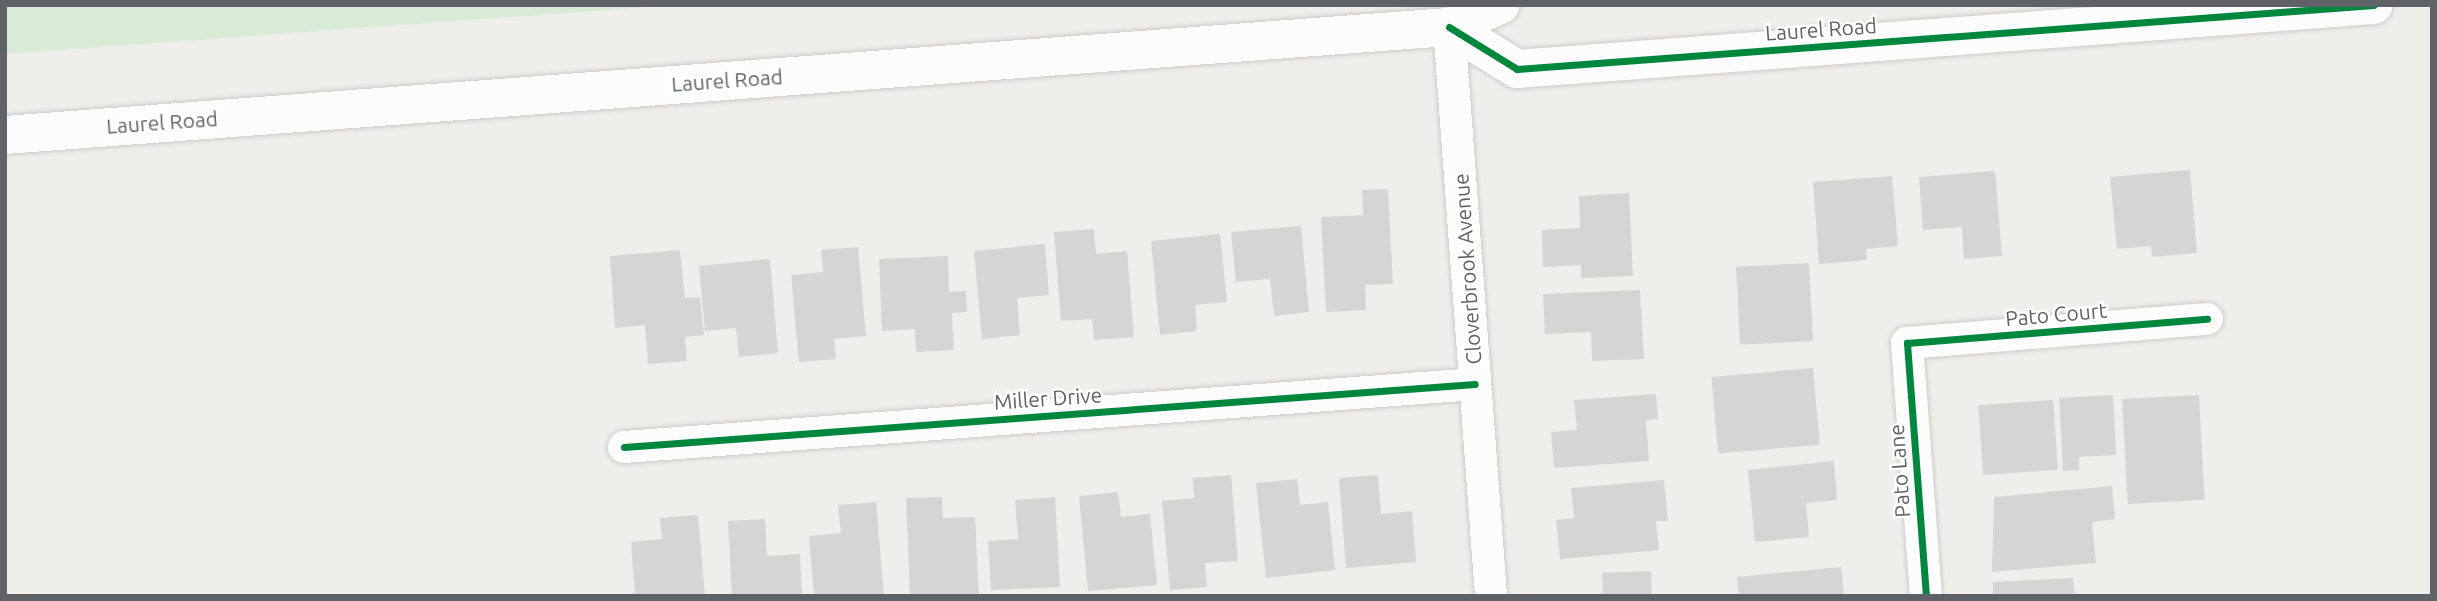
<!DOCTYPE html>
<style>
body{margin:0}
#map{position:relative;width:2437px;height:601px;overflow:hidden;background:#efeeea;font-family:Ubuntu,sans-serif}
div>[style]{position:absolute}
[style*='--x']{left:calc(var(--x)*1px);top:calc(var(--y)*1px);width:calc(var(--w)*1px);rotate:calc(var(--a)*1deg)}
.green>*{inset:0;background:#d8ebd6}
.building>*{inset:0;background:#d6d5d3;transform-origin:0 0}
.roads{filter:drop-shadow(0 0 2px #cbcccc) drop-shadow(0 0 2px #cbcccc)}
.minor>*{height:32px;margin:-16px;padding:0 16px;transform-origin:16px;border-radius:16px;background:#fdfcfc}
.secondary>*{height:38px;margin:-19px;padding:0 19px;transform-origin:19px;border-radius:19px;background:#fdfcfc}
.cycleway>*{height:7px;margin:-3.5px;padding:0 3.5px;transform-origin:3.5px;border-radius:3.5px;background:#00873e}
span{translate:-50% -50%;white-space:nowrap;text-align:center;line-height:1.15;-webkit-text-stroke:5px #fff;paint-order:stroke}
.street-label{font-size:21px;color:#5f6368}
.frame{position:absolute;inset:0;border:7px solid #5f6368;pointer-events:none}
</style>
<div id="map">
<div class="green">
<div style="clip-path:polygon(5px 5px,676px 5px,5px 54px)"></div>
</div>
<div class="building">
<div style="clip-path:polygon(2190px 170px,2197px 253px,2152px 257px,2151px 246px,2117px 249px,2110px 177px)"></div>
<div style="clip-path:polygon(1995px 171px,2002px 256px,1964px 259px,1962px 227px,1923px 230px,1919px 177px)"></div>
<div style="clip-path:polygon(1892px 176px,1898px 246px,1866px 249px,1867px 260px,1819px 264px,1813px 182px)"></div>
<div style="clip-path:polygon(1388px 189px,1393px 284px,1365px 285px,1366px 310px,1326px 312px,1321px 217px,1363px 215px,1362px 190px)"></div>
<div style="clip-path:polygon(1629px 193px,1633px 276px,1581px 278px,1581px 265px,1543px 267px,1542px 230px,1580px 228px,1579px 196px)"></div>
<div style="clip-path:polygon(1301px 226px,1309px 312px,1274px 316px,1270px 279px,1236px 282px,1231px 232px)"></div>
<div style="clip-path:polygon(1094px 229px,1096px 254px,1127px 251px,1134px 337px,1094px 340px,1092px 319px,1061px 321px,1054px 232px)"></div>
<div style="clip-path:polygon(1220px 234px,1227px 302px,1195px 305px,1197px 331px,1160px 335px,1151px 241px)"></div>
<div style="clip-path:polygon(1045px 244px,1049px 295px,1017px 298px,1020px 335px,982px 339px,974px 251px)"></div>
<div style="clip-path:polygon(858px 247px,866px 336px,834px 339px,836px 359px,799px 362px,791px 275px,823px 272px,821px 250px)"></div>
<div style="clip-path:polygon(680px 250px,685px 298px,700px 297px,704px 335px,685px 337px,687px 361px,648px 364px,645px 325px,615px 328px,610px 256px)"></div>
<div style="clip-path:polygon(948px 256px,949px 292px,966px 291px,967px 312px,952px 313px,954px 350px,916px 352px,915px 329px,882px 331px,879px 259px)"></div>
<div style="clip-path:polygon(770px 259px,778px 353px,739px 357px,736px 328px,705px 331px,699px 266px)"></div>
<div style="left:1809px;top:263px;width:78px;height:73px;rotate:87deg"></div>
<div style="clip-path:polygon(1640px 290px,1644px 359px,1592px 361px,1591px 332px,1545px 334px,1543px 294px)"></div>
<div style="left:1813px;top:368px;width:77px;height:102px;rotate:85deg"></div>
<div style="clip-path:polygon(1656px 394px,1658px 419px,1646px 420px,1649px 461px,1554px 468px,1551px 432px,1577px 430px,1574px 400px)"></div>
<div style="clip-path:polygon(2113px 395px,2116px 455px,2079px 457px,2079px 470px,2063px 471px,2059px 398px)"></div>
<div style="left:2199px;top:395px;width:105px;height:77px;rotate:87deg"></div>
<div style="left:2053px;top:400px;width:70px;height:75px;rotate:86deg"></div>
<div style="clip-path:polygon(1834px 461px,1837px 500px,1806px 503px,1809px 537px,1755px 542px,1748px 470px)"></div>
<div style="clip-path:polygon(1231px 475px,1238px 561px,1205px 563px,1207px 587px,1170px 590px,1162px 501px,1194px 498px,1193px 478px)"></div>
<div style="clip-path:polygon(1378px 475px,1381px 514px,1412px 511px,1416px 562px,1346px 568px,1339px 478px)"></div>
<div style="clip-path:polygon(1297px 479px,1300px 505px,1328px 502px,1335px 570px,1266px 578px,1256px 483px)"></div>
<div style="clip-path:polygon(1664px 480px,1668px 521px,1656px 521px,1659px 550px,1560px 559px,1556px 520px,1574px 518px,1571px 488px)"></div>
<div style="clip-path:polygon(2112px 486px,2115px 519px,2092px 522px,2096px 563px,1992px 572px,1994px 497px)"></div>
<div style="clip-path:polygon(1118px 492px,1121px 517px,1150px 514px,1157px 585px,1088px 591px,1079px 496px)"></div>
<div style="clip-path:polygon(942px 497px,943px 518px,975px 517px,979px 596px,910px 596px,906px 498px)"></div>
<div style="clip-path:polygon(1055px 497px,1060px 587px,991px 590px,988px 541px,1018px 539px,1015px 500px)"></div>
<div style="clip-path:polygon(876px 502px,884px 596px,814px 596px,809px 536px,841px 533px,838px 505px)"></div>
<div style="clip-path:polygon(698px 515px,705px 596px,635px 596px,631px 542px,662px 539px,660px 518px)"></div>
<div style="clip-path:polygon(765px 519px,767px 556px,800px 554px,802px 596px,732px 596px,728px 521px)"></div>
<div style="clip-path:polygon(1841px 567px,1844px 596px,1739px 596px,1737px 577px)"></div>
<div style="left:1651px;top:571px;width:25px;height:49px;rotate:88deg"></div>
<div style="clip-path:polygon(2073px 578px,2075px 596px,1993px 596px,1993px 582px)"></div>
</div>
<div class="roads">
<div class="minor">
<div style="--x:1449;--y:27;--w:571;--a:85.78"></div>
<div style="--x:624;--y:447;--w:853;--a:-4.23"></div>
<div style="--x:1926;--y:596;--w:254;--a:-94.3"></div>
<div style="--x:1907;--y:343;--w:301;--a:-4.6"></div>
</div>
<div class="secondary">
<div style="--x:1449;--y:27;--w:80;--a:31.7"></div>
<div style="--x:1517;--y:69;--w:859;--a:-4.27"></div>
<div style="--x:5;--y:135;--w:1448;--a:-4.28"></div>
<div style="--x:1449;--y:27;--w:56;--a:-23.3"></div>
</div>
</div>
<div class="cycleway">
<div style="--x:1449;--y:27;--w:80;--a:31.7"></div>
<div style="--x:1517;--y:69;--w:859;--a:-4.27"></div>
<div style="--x:624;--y:447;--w:853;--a:-4.23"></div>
<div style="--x:1926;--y:596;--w:254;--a:-94.3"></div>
<div style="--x:1907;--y:343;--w:301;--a:-4.6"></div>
</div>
<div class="street-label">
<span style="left:1821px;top:29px;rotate:-4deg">Laurel Road</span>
<span style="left:727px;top:80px;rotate:-4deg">Laurel Road</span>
<span style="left:162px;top:122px;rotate:-4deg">Laurel Road</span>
<span style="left:1467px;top:269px;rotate:-94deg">Cloverbrook Avenue</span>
<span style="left:2056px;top:314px;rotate:-5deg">Pato Court</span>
<span style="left:1048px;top:398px;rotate:-4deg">Miller Drive</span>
<span style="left:1899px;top:471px;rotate:-94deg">Pato Lane</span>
</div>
<div class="frame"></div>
</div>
